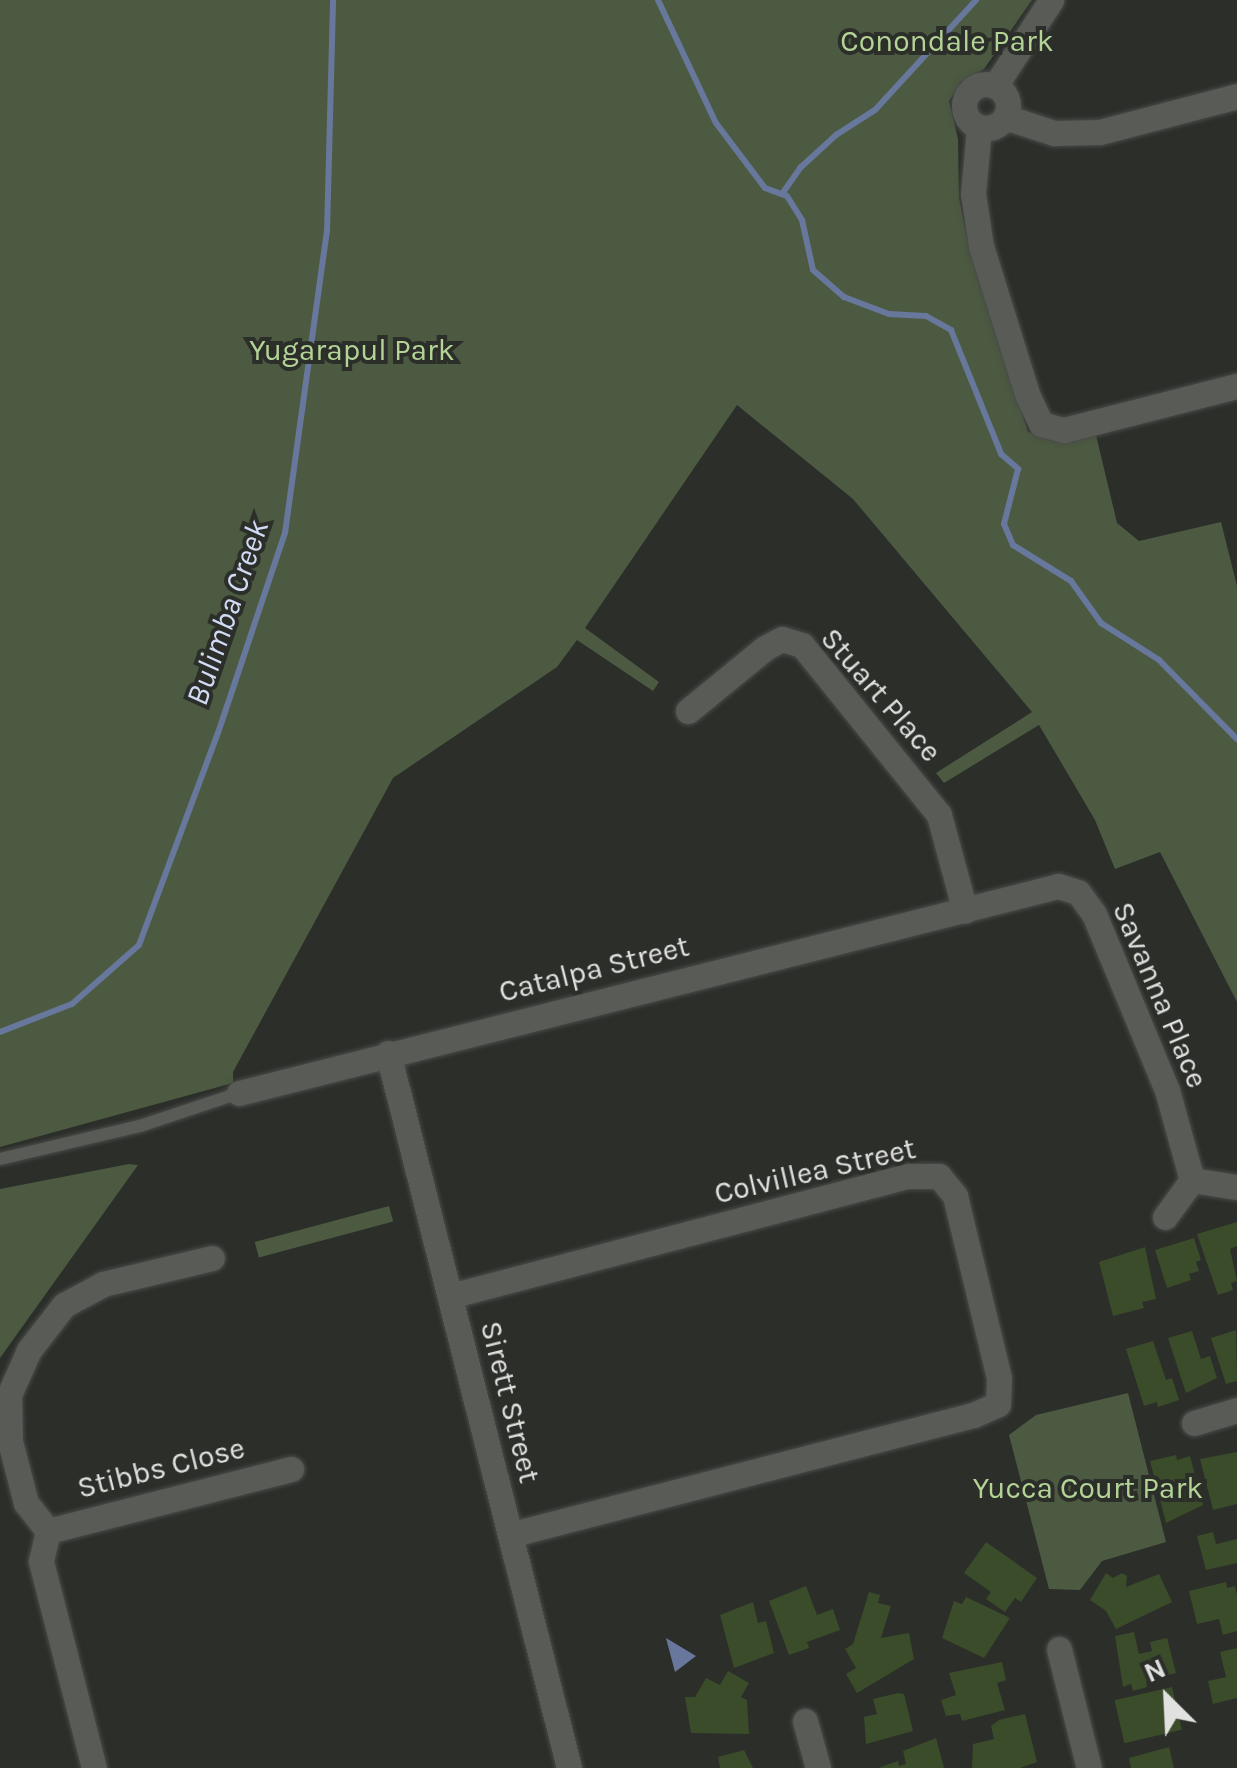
<!DOCTYPE html>
<style>
body{margin:0}
#map{position:relative;width:1237px;height:1768px;overflow:hidden;background:#2c2e2a;font-family:Karla,sans-serif}
div>[style]{position:absolute}
[style*='--x']{left:calc(var(--x)*1px);top:calc(var(--y)*1px);width:calc(var(--w)*1px);rotate:calc(var(--a)*1deg)}
.green>*{inset:0;background:#4c5a41;transform-origin:0 0}
.water>*{inset:0;background:#68779c}
.stream>*{height:6px;margin:-3px;padding:0 3px;transform-origin:3px;border-radius:3px;background:#68779c}
.building>*{inset:0;background:#3a4c29;transform-origin:0 0}
.roads{filter:drop-shadow(0 0 2px #494b48) drop-shadow(0 0 2px #494b48)}
.service>*{height:12px;margin:-6px;padding:0 6px;transform-origin:6px;border-radius:6px;background:#595b57}
.minor>*{height:25px;margin:-12.5px;padding:0 12.5px;transform-origin:12.5px;border-radius:12.5px;background:#595b57}
.minor>.ring{margin:-12.5px;padding:0;box-sizing:content-box;background:none;border:25px solid #595b57;border-radius:50%}
span{translate:-50% -50%;white-space:nowrap;text-align:center;line-height:1.15;-webkit-text-stroke:8px #2c2e2a;paint-order:stroke}
.park-label{font-size:30px;color:#b3d496}
.street-label{font-size:30px;color:#e1e2e0}
.water-label{font-size:32px;color:#d1dbf4;font-style:italic}
.north{position:absolute;left:1117px;top:1648px;width:100px;height:100px;-webkit-text-stroke:8px #2c2e2a;paint-order:stroke;rotate:336deg;font-size:28px;font-weight:700;line-height:40px;text-align:center;color:#e1e2e0}
.north::after{content:'';display:block;margin:auto;width:35px;height:45px;background:#e1e2e0;clip-path:polygon(50% 0,100% 100%,50% 72%,0 100%)}
</style>
<div id="map">
<div class="green">
<div style="clip-path:polygon(0 0,1032px 0,984px 69px,961px 82px,949px 101px,958px 139px,959px 198px,968px 242px,1028px 432px,1069px 442px,1096px 435px,1117px 523px,1139px 541px,1221px 522px,1237px 586px,1237px 1002px,1160px 852px,1115px 869px,1095px 820px,1039px 725px,944px 783px,936px 773px,1032px 712px,853px 499px,737px 405px,585px 628px,659px 682px,653px 691px,577px 640px,557px 667px,393px 778px,233px 1072px,233px 1083px,0 1147px)"></div>
<div style="clip-path:polygon(129px 1164px,138px 1165px,0 1358px,0 1189px)"></div>
<div style="left:389px;top:1206px;width:16px;height:139px;rotate:75deg"></div>
<div style="clip-path:polygon(1128px 1393px,1166px 1542px,1102px 1561px,1080px 1590px,1049px 1589px,1009px 1435px,1036px 1415px)"></div>
</div>
<div class="water">
<div style="clip-path:polygon(666px 1638px,696px 1656px,675px 1672px)"></div>
</div>
<div class="stream">
<div style="--x:658;--y:0;--w:136;--a:64.8"></div>
<div style="--x:716;--y:123;--w:81;--a:53"></div>
<div style="--x:765;--y:188;--w:23;--a:20"></div>
<div style="--x:787;--y:196;--w:28;--a:58"></div>
<div style="--x:802;--y:220;--w:51;--a:77.6"></div>
<div style="--x:813;--y:270;--w:41;--a:41.1"></div>
<div style="--x:844;--y:297;--w:48;--a:20.7"></div>
<div style="--x:889;--y:314;--w:37;--a:3"></div>
<div style="--x:926;--y:316;--w:29;--a:29"></div>
<div style="--x:951;--y:330;--w:134;--a:68"></div>
<div style="--x:1001;--y:454;--w:23;--a:41"></div>
<div style="--x:1018;--y:469;--w:57;--a:104.3"></div>
<div style="--x:1004;--y:524;--w:23;--a:67"></div>
<div style="--x:1013;--y:545;--w:68;--a:31.8"></div>
<div style="--x:1071;--y:581;--w:52;--a:54.5"></div>
<div style="--x:1101;--y:623;--w:69;--a:32.5"></div>
<div style="--x:1159;--y:660;--w:111;--a:45.4"></div>
<div style="--x:782;--y:194;--w:32;--a:-55"></div>
<div style="--x:800;--y:168;--w:49;--a:-42.5"></div>
<div style="--x:836;--y:135;--w:46;--a:-32.7"></div>
<div style="--x:875;--y:110;--w:149;--a:-47.4"></div>
<div style="--x:0;--y:1032;--w:77;--a:-21.3"></div>
<div style="--x:72;--y:1004;--w:89;--a:-41.4"></div>
<div style="--x:139;--y:945;--w:226;--a:-69.6"></div>
<div style="--x:218;--y:733;--w:211;--a:-71.5"></div>
<div style="--x:285;--y:533;--w:304;--a:-82.1"></div>
<div style="--x:327;--y:232;--w:232;--a:-88.5"></div>
</div>
<div class="building">
<div style="clip-path:polygon(1237px 1222px,1237px 1246px,1230px 1249px,1237px 1281px,1231px 1283px,1233px 1290px,1218px 1295px,1197px 1234px)"></div>
<div style="clip-path:polygon(1194px 1238px,1201px 1260px,1196px 1262px,1199px 1271px,1189px 1274px,1191px 1280px,1167px 1288px,1155px 1250px)"></div>
<div style="clip-path:polygon(1145px 1247px,1156px 1299px,1142px 1302px,1144px 1308px,1113px 1316px,1099px 1262px)"></div>
<div style="clip-path:polygon(1236px 1330px,1237px 1381px,1226px 1384px,1211px 1338px)"></div>
<div style="clip-path:polygon(1192px 1331px,1201px 1359px,1210px 1356px,1217px 1378px,1186px 1393px,1168px 1338px)"></div>
<div style="clip-path:polygon(1153px 1341px,1166px 1380px,1172px 1378px,1179px 1400px,1158px 1407px,1157px 1402px,1144px 1406px,1126px 1349px)"></div>
<div style="clip-path:polygon(1237px 1452px,1237px 1504px,1213px 1510px,1200px 1459px)"></div>
<div style="clip-path:polygon(1176px 1455px,1177px 1460px,1190px 1456px,1203px 1505px,1166px 1523px,1150px 1461px)"></div>
<div style="clip-path:polygon(1213px 1532px,1216px 1544px,1237px 1539px,1237px 1563px,1206px 1570px,1197px 1536px)"></div>
<div style="clip-path:polygon(986px 1542px,1037px 1578px,1021px 1602px,1015px 1598px,1005px 1612px,986px 1599px,991px 1592px,964px 1573px)"></div>
<div style="clip-path:polygon(1106px 1573px,1113px 1578px,1122px 1573px,1127px 1576px,1126px 1587px,1159px 1574px,1172px 1602px,1116px 1629px,1106px 1611px,1090px 1600px)"></div>
<div style="clip-path:polygon(1226px 1582px,1227px 1588px,1235px 1586px,1237px 1596px,1237px 1631px,1223px 1635px,1219px 1619px,1197px 1624px,1189px 1591px)"></div>
<div style="clip-path:polygon(806px 1586px,817px 1615px,833px 1609px,840px 1630px,807px 1642px,809px 1648px,789px 1655px,769px 1601px)"></div>
<div style="clip-path:polygon(869px 1592px,880px 1595px,878px 1603px,891px 1606px,881px 1638px,909px 1633px,914px 1659px,857px 1693px,846px 1674px,856px 1668px,845px 1649px,853px 1644px)"></div>
<div style="clip-path:polygon(966px 1597px,1010px 1618px,984px 1658px,942px 1638px,954px 1601px,962px 1604px)"></div>
<div style="clip-path:polygon(753px 1602px,758px 1623px,766px 1621px,774px 1653px,734px 1668px,720px 1615px)"></div>
<div style="clip-path:polygon(1134px 1632px,1139px 1654px,1152px 1651px,1150px 1642px,1167px 1638px,1176px 1673px,1146px 1681px,1147px 1687px,1133px 1691px,1131px 1684px,1123px 1687px,1115px 1636px)"></div>
<div style="clip-path:polygon(1237px 1648px,1237px 1698px,1213px 1704px,1208px 1681px,1226px 1677px,1220px 1652px)"></div>
<div style="clip-path:polygon(1002px 1662px,1006px 1680px,997px 1683px,1005px 1710px,962px 1721px,960px 1714px,946px 1716px,941px 1700px,956px 1695px,949px 1673px)"></div>
<div style="clip-path:polygon(728px 1671px,749px 1683px,741px 1697px,747px 1700px,749px 1734px,691px 1733px,685px 1697px,695px 1697px,706px 1678px,720px 1685px)"></div>
<div style="left:1172px;top:1687px;width:44px;height:59px;rotate:77deg"></div>
<div style="clip-path:polygon(898px 1693px,904px 1694px,913px 1731px,866px 1744px,864px 1717px,877px 1714px,873px 1699px)"></div>
<div style="clip-path:polygon(1025px 1714px,1037px 1762px,1020px 1768px,972px 1768px,973px 1744px,994px 1739px,991px 1726px,999px 1720px)"></div>
<div style="clip-path:polygon(936px 1738px,944px 1768px,878px 1768px,898px 1761px,899px 1766px,906px 1764px,903px 1751px)"></div>
<div style="clip-path:polygon(1169px 1747px,1174px 1768px,1131px 1768px,1129px 1758px)"></div>
<div style="clip-path:polygon(744px 1750px,753px 1768px,720px 1768px,718px 1757px)"></div>
</div>
<div class="roads">
<div class="service">
<div style="--x:0;--y:1159;--w:144;--a:-13.3"></div>
<div style="--x:140;--y:1126;--w:104;--a:-18.4"></div>
</div>
<div class="minor">
<div class="ring" style="left:964px;top:84px;width:19px;height:19px"></div>
<div style="--x:995;--y:86;--w:103;--a:-56.9"></div>
<div style="--x:1005;--y:117;--w:52;--a:18.1"></div>
<div style="--x:1054;--y:133;--w:46;--a:-1.2"></div>
<div style="--x:1100;--y:132;--w:142;--a:-14.7"></div>
<div style="--x:979;--y:128;--w:66;--a:95.2"></div>
<div style="--x:973;--y:194;--w:53;--a:81.3"></div>
<div style="--x:981;--y:246;--w:155;--a:72.7"></div>
<div style="--x:1027;--y:394;--w:33;--a:65"></div>
<div style="--x:1041;--y:424;--w:24;--a:15"></div>
<div style="--x:1064;--y:430;--w:179;--a:-14.3"></div>
<div style="--x:688;--y:711;--w:99;--a:-39.3"></div>
<div style="--x:765;--y:648;--w:19;--a:-28"></div>
<div style="--x:782;--y:639;--w:21;--a:17"></div>
<div style="--x:802;--y:645;--w:218;--a:51.1"></div>
<div style="--x:939;--y:815;--w:99;--a:74.8"></div>
<div style="--x:388;--y:1053;--w:738;--a:75.79"></div>
<div style="--x:239;--y:1093;--w:845;--a:-14.18"></div>
<div style="--x:1058;--y:886;--w:21;--a:17"></div>
<div style="--x:1078;--y:892;--w:27;--a:54"></div>
<div style="--x:1094;--y:914;--w:191;--a:67.5"></div>
<div style="--x:1167;--y:1090;--w:93;--a:74.5"></div>
<div style="--x:1165;--y:1217;--w:46;--a:-53.9"></div>
<div style="--x:1192;--y:1180;--w:46;--a:8.8"></div>
<div style="--x:450;--y:1296;--w:474;--a:-14.7"></div>
<div style="--x:909;--y:1176;--w:30;--a:0"></div>
<div style="--x:939;--y:1176;--w:26;--a:51"></div>
<div style="--x:955;--y:1196;--w:187;--a:76.4"></div>
<div style="--x:999;--y:1378;--w:26;--a:92"></div>
<div style="--x:998;--y:1404;--w:27;--a:156"></div>
<div style="--x:973;--y:1415;--w:478;--a:165.5"></div>
<div style="--x:1194;--y:1423;--w:45;--a:-16.8"></div>
<div style="--x:48;--y:1531;--w:251;--a:-14.3"></div>
<div style="--x:1059;--y:1649;--w:123;--a:75.9"></div>
<div style="--x:805;--y:1721;--w:49;--a:74.5"></div>
<div style="--x:94;--y:1768;--w:214;--a:-104.4"></div>
<div style="--x:41;--y:1561;--w:31;--a:-77"></div>
<div style="--x:48;--y:1531;--w:36;--a:-128"></div>
<div style="--x:26;--y:1503;--w:64;--a:-104.5"></div>
<div style="--x:10;--y:1441;--w:46;--a:-91.2"></div>
<div style="--x:9;--y:1395;--w:49;--a:-66"></div>
<div style="--x:29;--y:1350;--w:57;--a:-52.1"></div>
<div style="--x:64;--y:1305;--w:44;--a:-28.3"></div>
<div style="--x:103;--y:1284;--w:112;--a:-13.4"></div>
</div>
</div>
<div class="park-label">
<span style="left:947px;top:41px">Conondale Park</span>
<span style="left:352px;top:350px">Yugarapul Park</span>
<span style="left:1088px;top:1488px">Yucca Court Park</span>
</div>
<div class="street-label">
<span style="left:881px;top:695px;rotate:49deg">Stuart Place</span>
<span style="left:594px;top:969px;rotate:-14deg">Catalpa Street</span>
<span style="left:1160px;top:995px;rotate:67deg">Savanna Place</span>
<span style="left:815px;top:1171px;rotate:-13deg">Colvillea Street</span>
<span style="left:510px;top:1402px;rotate:76deg">Sirett Street</span>
<span style="left:161px;top:1468px;rotate:-14deg">Stibbs Close</span>
</div>
<div class="water-label">
<span style="left:228px;top:613px;rotate:-71deg">Bulimba Creek</span>
</div>
<div class="north">N</div>
</div>
